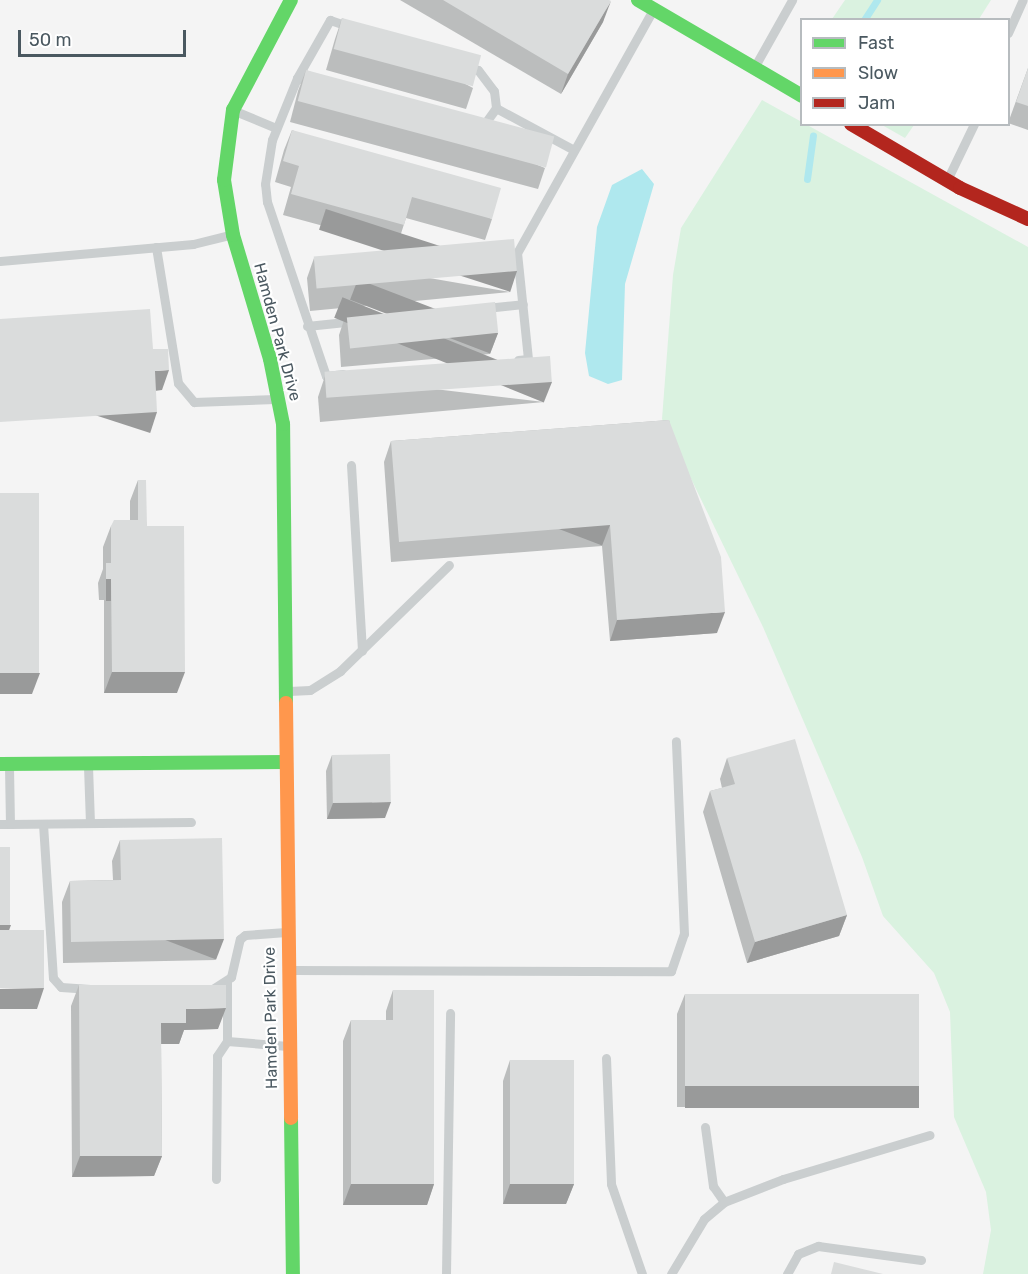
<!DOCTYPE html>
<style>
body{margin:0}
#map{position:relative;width:1028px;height:1274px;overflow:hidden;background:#f4f4f4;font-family:Rubik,sans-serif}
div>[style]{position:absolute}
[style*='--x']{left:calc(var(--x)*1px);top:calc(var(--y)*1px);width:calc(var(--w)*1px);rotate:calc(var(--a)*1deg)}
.green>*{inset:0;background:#daf2e0}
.water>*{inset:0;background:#afe8ee}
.stream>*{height:7px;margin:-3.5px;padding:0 3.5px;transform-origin:3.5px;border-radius:3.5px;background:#afe8ee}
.lane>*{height:9px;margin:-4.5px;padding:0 4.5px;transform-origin:4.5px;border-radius:4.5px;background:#cacecf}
.fast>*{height:14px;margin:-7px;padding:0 7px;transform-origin:7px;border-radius:7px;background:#63d668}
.slow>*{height:14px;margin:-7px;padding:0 7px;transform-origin:7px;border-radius:7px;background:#ff974d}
.jam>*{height:14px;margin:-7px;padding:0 7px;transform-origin:7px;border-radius:7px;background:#b3261e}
.wall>*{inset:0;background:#bbbdbd}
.shaded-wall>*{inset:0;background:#999a9a;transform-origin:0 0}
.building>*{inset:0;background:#dadcdc;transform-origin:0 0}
span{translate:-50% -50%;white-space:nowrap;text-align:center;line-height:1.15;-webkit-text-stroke:4.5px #fff;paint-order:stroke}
.street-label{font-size:16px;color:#4a5860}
.legend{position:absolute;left:800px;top:18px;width:210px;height:108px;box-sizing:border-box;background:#fff;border:2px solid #b7bcbf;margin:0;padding:8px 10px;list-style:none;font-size:18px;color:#4a5860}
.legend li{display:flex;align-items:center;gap:12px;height:30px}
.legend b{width:30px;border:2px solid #b7bcbf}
.scale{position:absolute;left:18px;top:30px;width:168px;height:27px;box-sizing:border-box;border:3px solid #4a5860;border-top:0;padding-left:8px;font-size:18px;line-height:21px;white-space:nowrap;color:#4a5860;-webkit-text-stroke:4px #fff;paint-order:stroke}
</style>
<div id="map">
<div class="green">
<div style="clip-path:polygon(845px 0,991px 0,979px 19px,832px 19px)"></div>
<div style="clip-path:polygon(762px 100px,1028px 247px,1028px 1274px,983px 1274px,991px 1230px,986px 1192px,954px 1117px,950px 1012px,934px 973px,883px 916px,862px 857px,763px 627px,662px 419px,673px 275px,681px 228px)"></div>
<div style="clip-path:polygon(882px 125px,914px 124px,914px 125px,905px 138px)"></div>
</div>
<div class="water">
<div style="clip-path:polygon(642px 169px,654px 184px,625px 284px,622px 380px,608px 384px,589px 376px,585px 353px,597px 227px,612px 185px)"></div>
</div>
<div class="stream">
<div style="--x:864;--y:20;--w:24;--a:-57"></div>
<div style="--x:807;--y:179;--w:44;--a:-82.2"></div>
</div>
<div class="lane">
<div style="--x:1008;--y:33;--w:36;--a:-66"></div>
<div style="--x:755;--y:66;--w:76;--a:-60.7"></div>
<div style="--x:468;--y:67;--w:10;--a:17"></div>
<div style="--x:478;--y:70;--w:26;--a:53"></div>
<div style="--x:494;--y:91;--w:17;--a:83"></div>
<div style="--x:496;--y:108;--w:26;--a:126"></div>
<div style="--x:297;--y:78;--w:17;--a:17"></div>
<div style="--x:496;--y:108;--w:86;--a:28.3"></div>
<div style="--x:235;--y:111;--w:44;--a:22.5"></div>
<div style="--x:948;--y:178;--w:60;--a:-64.3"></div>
<div style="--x:156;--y:247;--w:138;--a:80.8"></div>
<div style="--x:178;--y:383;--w:25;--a:50"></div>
<div style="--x:194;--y:402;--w:81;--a:-2.1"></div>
<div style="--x:0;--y:261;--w:194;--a:-5"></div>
<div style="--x:193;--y:244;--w:38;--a:-14"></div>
<div style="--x:486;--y:308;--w:37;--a:-6"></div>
<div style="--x:307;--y:326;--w:48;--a:-5.9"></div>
<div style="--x:518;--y:360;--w:10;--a:-6"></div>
<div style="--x:528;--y:359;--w:107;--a:-95.9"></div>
<div style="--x:517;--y:253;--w:277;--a:-60.8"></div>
<div style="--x:343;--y:374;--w:17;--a:173"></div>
<div style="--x:326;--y:376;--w:184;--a:-108.7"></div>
<div style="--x:267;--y:202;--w:18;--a:-96"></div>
<div style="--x:265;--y:184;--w:45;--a:-81"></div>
<div style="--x:272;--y:140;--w:67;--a:-68"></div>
<div style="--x:297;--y:78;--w:67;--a:-60.4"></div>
<div style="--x:330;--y:20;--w:21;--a:19"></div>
<div style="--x:351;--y:465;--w:186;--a:86.6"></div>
<div style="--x:289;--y:691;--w:21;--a:-3"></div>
<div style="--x:310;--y:690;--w:36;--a:-32"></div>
<div style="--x:340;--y:671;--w:152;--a:-44.2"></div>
<div style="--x:88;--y:766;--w:57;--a:88"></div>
<div style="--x:0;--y:824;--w:10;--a:0"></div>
<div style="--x:10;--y:824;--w:58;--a:-91"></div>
<div style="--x:10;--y:824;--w:181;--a:-0.6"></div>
<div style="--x:43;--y:824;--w:154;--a:86.3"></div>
<div style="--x:53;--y:978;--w:12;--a:48"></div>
<div style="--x:61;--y:987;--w:29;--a:4"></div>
<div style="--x:293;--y:970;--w:378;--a:0.2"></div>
<div style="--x:671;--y:971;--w:39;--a:-71"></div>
<div style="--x:684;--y:934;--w:193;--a:-92.4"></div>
<div style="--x:211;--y:990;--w:24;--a:-33"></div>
<div style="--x:231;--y:977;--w:39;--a:-77"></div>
<div style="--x:240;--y:939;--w:6;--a:-39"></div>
<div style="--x:245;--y:935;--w:41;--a:-4.2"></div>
<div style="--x:227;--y:1041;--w:61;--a:4.7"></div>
<div style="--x:606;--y:1058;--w:126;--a:87.7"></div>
<div style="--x:611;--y:1184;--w:95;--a:71"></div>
<div style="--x:705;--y:1127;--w:60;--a:82.3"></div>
<div style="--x:713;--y:1186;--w:19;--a:55"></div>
<div style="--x:216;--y:1179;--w:123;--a:-89.5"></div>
<div style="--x:217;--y:1056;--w:18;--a:-56"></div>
<div style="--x:227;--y:1041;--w:60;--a:-90"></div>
<div style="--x:446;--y:1274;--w:261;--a:-89.1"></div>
<div style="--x:671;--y:1274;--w:64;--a:-59"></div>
<div style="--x:704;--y:1219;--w:26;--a:-40"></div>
<div style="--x:724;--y:1202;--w:63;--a:-21.3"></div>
<div style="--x:783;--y:1179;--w:153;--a:-16.7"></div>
<div style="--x:787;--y:1274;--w:23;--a:-61"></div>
<div style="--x:798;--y:1254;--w:22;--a:-22"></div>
<div style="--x:818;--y:1246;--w:104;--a:7.7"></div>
</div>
<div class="fast">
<div style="--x:638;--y:0;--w:190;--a:30.3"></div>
<div style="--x:286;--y:703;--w:279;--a:-90.6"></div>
<div style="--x:283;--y:424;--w:66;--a:-101.3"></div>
<div style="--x:270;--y:359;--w:129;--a:-106.6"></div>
<div style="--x:233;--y:235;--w:56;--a:-99.3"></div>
<div style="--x:224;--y:180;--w:71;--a:-82.7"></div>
<div style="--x:233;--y:110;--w:124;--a:-62.2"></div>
<div style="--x:0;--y:764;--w:285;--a:-0.4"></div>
<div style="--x:291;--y:1118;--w:156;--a:89.3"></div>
</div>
<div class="slow">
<div style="--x:286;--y:703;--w:415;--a:89.3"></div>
</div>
<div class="jam">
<div style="--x:851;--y:124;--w:126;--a:30.4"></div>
<div style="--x:960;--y:188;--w:75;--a:24.5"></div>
</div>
<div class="wall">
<div style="clip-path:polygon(400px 0,609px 0,603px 22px,561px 94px)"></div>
<div style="clip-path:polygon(342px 18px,473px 88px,466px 109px,326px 70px,335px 39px)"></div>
<div style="clip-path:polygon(1028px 68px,1028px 130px,1008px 123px)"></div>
<div style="clip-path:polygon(306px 70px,545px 168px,538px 189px,290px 122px,298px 91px)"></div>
<div style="clip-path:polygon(292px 130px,492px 219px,485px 240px,406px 218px,397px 246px,283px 215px,291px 187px,275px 182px,284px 150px)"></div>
<div style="clip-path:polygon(314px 258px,510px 292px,310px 311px,307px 278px)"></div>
<div style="clip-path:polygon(346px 314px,498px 333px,490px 354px,341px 367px,339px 335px)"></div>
<div style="clip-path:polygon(325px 376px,544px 402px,320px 422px,318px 397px)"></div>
<div style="clip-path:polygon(669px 420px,717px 633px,610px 641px,602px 546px,391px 562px,384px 462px,391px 441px)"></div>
<div style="clip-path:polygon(138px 480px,147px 526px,177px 693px,104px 693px,104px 600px,99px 600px,98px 583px,103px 569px,103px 547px,111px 526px,130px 520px,130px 501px)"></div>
<div style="clip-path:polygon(332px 755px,385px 818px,327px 819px,326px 771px)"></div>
<div style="clip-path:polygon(727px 758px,847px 915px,839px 936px,747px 963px,703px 812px,710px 791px,722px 788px,720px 779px)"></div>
<div style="clip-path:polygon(120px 840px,216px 960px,63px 963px,62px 902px,70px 881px,113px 880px,112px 861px)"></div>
<div style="clip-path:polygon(79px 985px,218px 1029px,184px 1030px,179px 1044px,161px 1044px,162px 1156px,154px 1176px,72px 1177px,71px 1006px)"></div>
<div style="clip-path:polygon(393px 990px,434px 1184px,427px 1205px,343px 1205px,343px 1041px,351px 1020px,386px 1020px,386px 1011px)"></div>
<div style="clip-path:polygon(685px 994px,919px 1086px,912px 1107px,677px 1107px,677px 1014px)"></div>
<div style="clip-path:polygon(510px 1060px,574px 1184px,566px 1204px,503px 1204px,503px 1081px)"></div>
</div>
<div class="shaded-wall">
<div style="clip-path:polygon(611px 1px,603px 22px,561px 94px,568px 74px)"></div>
<div style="left:517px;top:271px;width:22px;height:201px;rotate:108deg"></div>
<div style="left:498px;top:333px;width:22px;height:150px;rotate:111deg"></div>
<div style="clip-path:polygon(169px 370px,162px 390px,147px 392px,155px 371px)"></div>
<div style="left:552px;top:382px;width:22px;height:226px;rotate:112deg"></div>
<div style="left:157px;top:412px;width:22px;height:157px;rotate:108deg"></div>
<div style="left:610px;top:525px;width:22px;height:212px;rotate:111deg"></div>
<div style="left:106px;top:579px;width:5px;height:22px"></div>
<div style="clip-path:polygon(725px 612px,717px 633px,610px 641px,617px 620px)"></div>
<div style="clip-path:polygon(112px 672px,185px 672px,177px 693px,104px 693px)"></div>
<div style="clip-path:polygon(0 673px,40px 673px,32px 694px,0 694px)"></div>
<div style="clip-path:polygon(391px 802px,385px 818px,327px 819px,333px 803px)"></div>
<div style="clip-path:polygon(847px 915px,839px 936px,747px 963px,755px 942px)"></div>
<div style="clip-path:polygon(0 925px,11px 925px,3px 946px,0 946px)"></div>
<div style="left:224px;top:939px;width:22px;height:153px;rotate:111deg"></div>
<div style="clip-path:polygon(44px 988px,37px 1009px,0 1009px,0 989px)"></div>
<div style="clip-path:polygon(226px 1008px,218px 1029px,184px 1030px,179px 1044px,153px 1044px,161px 1023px,186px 1009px)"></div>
<div style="left:685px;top:1086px;width:234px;height:22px"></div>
<div style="clip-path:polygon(80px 1156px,162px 1156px,154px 1176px,72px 1177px)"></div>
<div style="clip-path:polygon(351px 1184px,434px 1184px,427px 1205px,343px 1205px)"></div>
<div style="clip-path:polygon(510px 1184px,574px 1184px,566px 1204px,503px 1204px)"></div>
</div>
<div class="building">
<div style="clip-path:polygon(443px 0,609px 0,611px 1px,568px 74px)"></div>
<div style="left:342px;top:18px;width:144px;height:32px;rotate:15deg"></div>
<div style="clip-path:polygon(1028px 68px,1028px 106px,1016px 102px)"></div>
<div style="left:306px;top:70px;width:257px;height:32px;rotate:15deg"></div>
<div style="clip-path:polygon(292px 130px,501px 188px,492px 219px,412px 197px,404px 225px,291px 194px,299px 166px,283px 161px)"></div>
<div style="left:514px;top:239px;width:32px;height:201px;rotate:85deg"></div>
<div style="left:495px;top:302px;width:31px;height:149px;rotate:84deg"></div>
<div style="clip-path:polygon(150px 309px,153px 349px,168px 349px,169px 370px,155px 371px,157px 412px,0 422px,0 319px)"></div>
<div style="left:550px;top:356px;width:26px;height:226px;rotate:86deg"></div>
<div style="clip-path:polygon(669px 420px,721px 557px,725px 612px,617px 620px,610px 525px,399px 542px,391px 441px)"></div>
<div style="clip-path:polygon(138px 480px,146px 480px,147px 526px,184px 526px,185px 672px,112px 672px,111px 579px,106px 579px,106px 563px,111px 563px,111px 526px,114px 520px,138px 520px)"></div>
<div style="left:0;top:493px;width:39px;height:180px"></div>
<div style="clip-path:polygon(795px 739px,847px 915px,755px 942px,710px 791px,735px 784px,727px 758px)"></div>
<div style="left:390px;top:754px;width:48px;height:58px;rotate:89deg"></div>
<div style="clip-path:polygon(222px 838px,224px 939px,71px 942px,70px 881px,121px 880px,120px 840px)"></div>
<div style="left:0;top:847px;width:10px;height:78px"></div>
<div style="left:44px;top:930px;width:58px;height:44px;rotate:90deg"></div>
<div style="clip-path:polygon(79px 985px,226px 985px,226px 1008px,186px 1009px,186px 1023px,161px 1023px,162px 1156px,80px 1156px)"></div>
<div style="clip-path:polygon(393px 990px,434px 990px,434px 1184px,351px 1184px,351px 1020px,393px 1020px)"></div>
<div style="left:685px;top:994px;width:234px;height:92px"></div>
<div style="left:510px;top:1060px;width:64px;height:124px"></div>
<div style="clip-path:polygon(834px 1262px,883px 1274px,831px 1274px)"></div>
</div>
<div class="street-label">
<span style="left:277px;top:332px;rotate:75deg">Hamden Park Drive</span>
<span style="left:271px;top:1018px;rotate:-91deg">Hamden Park Drive</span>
</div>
<ul class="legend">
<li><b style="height:8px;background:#63d668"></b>Fast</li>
<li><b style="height:8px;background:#ff974d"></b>Slow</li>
<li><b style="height:8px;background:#b3261e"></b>Jam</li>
</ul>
<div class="scale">50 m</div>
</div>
